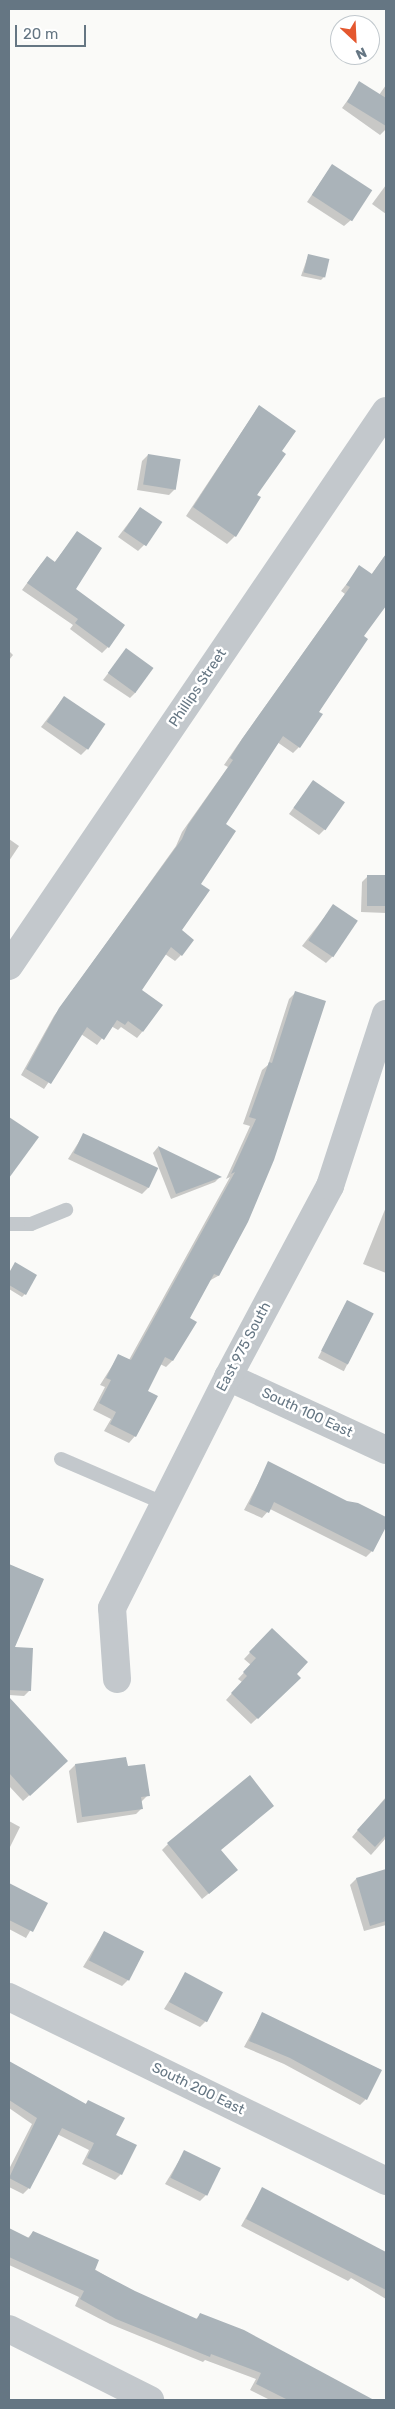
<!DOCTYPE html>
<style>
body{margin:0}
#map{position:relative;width:395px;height:2409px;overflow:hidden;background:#fafaf8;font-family:Rubik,sans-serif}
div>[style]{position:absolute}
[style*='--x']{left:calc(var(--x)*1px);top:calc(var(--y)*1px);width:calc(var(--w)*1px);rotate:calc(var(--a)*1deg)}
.shadow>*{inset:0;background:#0003;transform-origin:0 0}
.building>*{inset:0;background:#aab3b9;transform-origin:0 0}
.service>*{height:14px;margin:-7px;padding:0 7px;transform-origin:7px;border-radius:7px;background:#c3c8cc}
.minor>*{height:28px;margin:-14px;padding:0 14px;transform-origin:14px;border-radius:14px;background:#c3c8cc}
span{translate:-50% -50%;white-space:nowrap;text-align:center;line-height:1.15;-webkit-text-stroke:5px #fff;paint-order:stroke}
.street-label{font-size:14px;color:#657683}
.frame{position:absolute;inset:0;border:10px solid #657683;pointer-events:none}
.north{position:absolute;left:330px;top:15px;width:50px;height:50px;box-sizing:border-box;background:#fff;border:1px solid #c1c8cd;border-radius:50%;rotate:155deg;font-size:14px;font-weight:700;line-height:20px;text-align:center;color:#657683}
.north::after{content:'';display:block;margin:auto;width:18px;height:22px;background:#e4572e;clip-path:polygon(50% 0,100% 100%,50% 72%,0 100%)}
.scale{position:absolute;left:15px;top:25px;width:71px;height:22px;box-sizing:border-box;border:2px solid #657683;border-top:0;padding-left:6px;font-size:15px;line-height:18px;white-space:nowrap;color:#657683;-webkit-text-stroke:4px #fff;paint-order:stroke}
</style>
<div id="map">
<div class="shadow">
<div style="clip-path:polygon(360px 83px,379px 95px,386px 85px,386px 129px,380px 135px,342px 108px)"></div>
<div style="clip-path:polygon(332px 165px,351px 220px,344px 226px,307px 202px)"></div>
<div style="clip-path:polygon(386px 185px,386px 214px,372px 204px)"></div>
<div style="clip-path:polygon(308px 256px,324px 277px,321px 280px,301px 276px)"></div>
<div style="clip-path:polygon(259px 406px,280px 452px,235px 536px,227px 544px,186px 516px)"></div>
<div style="clip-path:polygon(148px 455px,175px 489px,169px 495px,137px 490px,142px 461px)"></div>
<div style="clip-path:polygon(140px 508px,144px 545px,138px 551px,118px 537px)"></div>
<div style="clip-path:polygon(77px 533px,74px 590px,108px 647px,102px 653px,70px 629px,73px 625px,22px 590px,41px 564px,47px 558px,54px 563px)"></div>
<div style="clip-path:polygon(386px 554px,386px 604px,362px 636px,299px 747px,293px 753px,277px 742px,224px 824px,180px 931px,181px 955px,175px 961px,165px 954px,140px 991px,142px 1032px,137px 1038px,121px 1027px,118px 1030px,111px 1026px,97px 1045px,81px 1034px,44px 1089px,21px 1075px,54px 1016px,176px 846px,182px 832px,228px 767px,224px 765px,237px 746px,345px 594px,341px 591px,360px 567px,371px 575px)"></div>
<div style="clip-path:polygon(126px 650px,136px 692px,130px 698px,103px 680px)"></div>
<div style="clip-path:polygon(9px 651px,13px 655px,9px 660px)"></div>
<div style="clip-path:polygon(64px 697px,87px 749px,81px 755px,41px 727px)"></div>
<div style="clip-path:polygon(313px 782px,325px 829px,319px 835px,289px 814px)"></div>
<div style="clip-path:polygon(9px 839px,19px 846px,9px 861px)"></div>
<div style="clip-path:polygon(368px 876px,386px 877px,386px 913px,361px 912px,362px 882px)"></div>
<div style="clip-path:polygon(334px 905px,332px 957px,326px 963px,302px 946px)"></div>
<div style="clip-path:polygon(295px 993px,247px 1222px,218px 1276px,209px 1281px,188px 1318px,172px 1361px,166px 1367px,160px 1364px,147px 1391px,135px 1436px,129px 1443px,104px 1431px,111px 1419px,93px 1410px,105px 1387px,100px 1385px,119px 1355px,129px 1360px,230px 1177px,226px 1179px,250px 1126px,243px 1124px,262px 1070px,268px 1065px,289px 999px)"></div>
<div style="clip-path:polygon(9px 1118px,37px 1138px,9px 1174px)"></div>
<div style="clip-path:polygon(82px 1137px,156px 1169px,148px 1188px,142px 1194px,68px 1159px)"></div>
<div style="clip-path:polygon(158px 1147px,220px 1177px,215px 1182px,171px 1199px,153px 1153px)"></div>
<div style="clip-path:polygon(386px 1207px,386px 1273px,363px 1264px)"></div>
<div style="clip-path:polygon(15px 1264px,25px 1294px,22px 1297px,9px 1289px,9px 1273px)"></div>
<div style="left:347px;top:1301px;width:29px;height:64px;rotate:27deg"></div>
<div style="clip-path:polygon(269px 1463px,346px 1502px,358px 1504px,386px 1518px,372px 1551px,366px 1557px,270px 1509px,262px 1518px,244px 1510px)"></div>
<div style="clip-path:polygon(9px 1565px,43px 1579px,20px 1625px,9px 1621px)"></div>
<div style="clip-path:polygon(272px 1629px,295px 1674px,293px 1684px,251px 1724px,226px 1700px,242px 1682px,238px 1679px,251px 1665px,244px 1659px)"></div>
<div style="clip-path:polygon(9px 1632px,20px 1633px,13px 1648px,30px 1690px,24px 1696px,9px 1695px)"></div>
<div style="clip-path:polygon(13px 1703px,60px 1767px,23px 1801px,9px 1786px,9px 1707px)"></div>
<div style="clip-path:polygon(75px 1765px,126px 1768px,148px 1795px,141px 1802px,142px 1808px,136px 1814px,77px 1823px,69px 1771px)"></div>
<div style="clip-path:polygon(386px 1797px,386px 1838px,371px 1855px,352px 1837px)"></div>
<div style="clip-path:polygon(9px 1821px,20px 1827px,9px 1849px)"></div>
<div style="clip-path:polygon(168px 1844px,220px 1850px,230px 1876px,202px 1899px,162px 1850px)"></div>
<div style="clip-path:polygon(386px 1870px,386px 1925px,364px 1931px,350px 1885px,356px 1879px)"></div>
<div style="clip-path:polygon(9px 1884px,46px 1903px,26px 1938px,9px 1929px)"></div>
<div style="clip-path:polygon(104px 1932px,128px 1980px,122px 1986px,83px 1967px)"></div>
<div style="clip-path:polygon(186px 1974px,206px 2021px,200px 2027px,164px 2009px)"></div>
<div style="clip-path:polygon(262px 2014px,381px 2070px,366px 2099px,360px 2105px,284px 2064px,244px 2047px)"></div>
<div style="clip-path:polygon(11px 2064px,85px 2105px,88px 2101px,114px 2136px,121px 2174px,115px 2180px,82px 2164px,89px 2150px,57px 2134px,29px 2188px,23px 2194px,9px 2187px,9px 2169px,32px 2124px,9px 2108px)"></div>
<div style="clip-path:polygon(185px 2151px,206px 2195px,200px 2201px,165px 2184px)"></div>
<div style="clip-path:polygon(262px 2189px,386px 2256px,386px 2299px,351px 2278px,348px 2281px,241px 2226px)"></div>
<div style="clip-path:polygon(9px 2229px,27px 2239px,33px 2232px,134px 2293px,195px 2320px,200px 2315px,354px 2400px,270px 2400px,250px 2390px,256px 2379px,205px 2360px,203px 2362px,110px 2324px,75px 2306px,79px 2297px,9px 2265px)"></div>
</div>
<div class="building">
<div style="clip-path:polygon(359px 81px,386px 98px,386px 126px,347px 102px)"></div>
<div style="left:332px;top:164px;width:48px;height:37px;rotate:33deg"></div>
<div style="left:308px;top:254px;width:22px;height:19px;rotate:13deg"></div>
<div style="clip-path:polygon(259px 405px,296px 431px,282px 451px,286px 454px,257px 495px,261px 497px,236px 537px,193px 507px)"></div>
<div style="left:148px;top:454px;width:33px;height:31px;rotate:9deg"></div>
<div style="left:140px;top:507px;width:27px;height:29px;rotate:34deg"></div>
<div style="clip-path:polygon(77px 531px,102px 548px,76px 589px,125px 625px,109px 648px,75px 623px,78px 619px,27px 583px,47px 556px,55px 562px)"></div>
<div style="clip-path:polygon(386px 554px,386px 606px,364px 636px,368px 639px,319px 712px,323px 714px,300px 748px,283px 736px,226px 824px,236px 831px,201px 884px,210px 890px,182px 930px,194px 940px,182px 956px,171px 947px,142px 990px,163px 1005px,143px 1032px,128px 1021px,125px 1025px,117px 1020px,104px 1040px,87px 1027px,51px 1084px,26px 1069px,59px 1008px,182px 839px,188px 825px,233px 760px,230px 758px,242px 739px,350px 587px,346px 585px,359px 565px,372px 574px)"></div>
<div style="left:126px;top:648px;width:34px;height:31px;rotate:36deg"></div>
<div style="left:64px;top:696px;width:50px;height:31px;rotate:34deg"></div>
<div style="left:313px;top:780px;width:39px;height:34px;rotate:35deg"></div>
<div style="left:367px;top:875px;width:19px;height:31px"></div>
<div style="left:333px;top:904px;width:30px;height:44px;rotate:34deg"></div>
<div style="clip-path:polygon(295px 991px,326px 1001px,274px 1160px,248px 1222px,219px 1276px,214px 1274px,190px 1318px,197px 1322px,173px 1361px,165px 1357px,148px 1391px,158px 1396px,136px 1437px,110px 1424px,116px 1412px,99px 1403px,111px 1380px,106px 1378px,118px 1354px,131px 1360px,235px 1172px,231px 1174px,256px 1119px,249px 1117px,269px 1062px,272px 1063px)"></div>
<div style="clip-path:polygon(9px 1117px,39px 1137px,9px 1178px)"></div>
<div style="left:83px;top:1133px;width:83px;height:22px;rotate:25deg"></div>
<div style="clip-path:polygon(158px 1146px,222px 1177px,176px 1194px)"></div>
<div style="clip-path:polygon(15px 1262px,37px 1275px,26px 1295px,9px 1285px,9px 1273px)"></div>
<div style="left:347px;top:1300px;width:30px;height:57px;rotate:27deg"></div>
<div style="clip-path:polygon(268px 1461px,347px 1501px,358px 1503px,386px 1517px,386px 1527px,373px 1552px,274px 1502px,269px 1513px,249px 1504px)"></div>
<div style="clip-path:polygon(9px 1564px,44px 1579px,15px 1647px,33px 1648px,31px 1691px,9px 1690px)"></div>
<div style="clip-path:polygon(272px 1628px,308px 1662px,297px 1674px,301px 1678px,258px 1719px,231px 1693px,247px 1676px,243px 1672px,256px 1658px,249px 1652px)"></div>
<div style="clip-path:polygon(9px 1697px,68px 1761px,30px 1796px,9px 1773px)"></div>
<div style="clip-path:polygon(126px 1757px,128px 1766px,145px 1764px,150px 1796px,141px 1797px,143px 1809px,82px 1817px,75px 1764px)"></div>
<div style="clip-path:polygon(250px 1775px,274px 1806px,221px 1850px,238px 1870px,209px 1894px,167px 1843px)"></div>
<div style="clip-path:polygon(386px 1798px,386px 1835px,375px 1847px,357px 1830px)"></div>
<div style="clip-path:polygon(386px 1869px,386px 1921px,370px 1926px,356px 1878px)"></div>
<div style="clip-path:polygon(9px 1883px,48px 1903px,33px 1932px,9px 1920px)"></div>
<div style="left:104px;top:1931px;width:45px;height:33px;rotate:27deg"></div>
<div style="left:185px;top:1972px;width:43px;height:34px;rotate:28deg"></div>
<div style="clip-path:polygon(262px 2012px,382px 2070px,367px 2100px,290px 2058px,249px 2041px)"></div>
<div style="clip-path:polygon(9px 2061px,86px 2104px,88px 2100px,125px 2118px,116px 2135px,137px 2145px,122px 2175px,87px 2158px,94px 2143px,62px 2128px,30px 2189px,9px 2178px,37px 2118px,9px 2100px)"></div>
<div style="left:184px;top:2150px;width:41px;height:31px;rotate:26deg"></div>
<div style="clip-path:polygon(262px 2187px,386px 2252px,386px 2290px,246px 2219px)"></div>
<div style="clip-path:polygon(9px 2228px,29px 2238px,33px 2231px,99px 2260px,95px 2270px,135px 2291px,197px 2319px,200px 2313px,244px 2330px,374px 2400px,288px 2400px,256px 2384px,261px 2373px,211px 2354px,210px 2357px,116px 2319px,80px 2299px,84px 2291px,9px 2257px)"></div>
</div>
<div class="service">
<div style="--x:9;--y:1224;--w:22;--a:0"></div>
<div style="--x:31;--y:1224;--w:38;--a:-22"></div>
<div style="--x:61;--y:1459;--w:111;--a:23.3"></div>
</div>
<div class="minor">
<div style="--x:9;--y:966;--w:671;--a:-55.81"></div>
<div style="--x:228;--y:1377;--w:174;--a:24.8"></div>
<div style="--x:117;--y:1679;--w:71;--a:-94"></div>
<div style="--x:112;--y:1608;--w:258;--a:-63.3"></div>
<div style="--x:228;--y:1377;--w:217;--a:-61.9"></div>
<div style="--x:330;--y:1186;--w:181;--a:-72"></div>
<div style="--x:9;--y:1997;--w:420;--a:26"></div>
<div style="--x:9;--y:2329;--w:158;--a:26.7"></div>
</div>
<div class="street-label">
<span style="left:198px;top:688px;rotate:-56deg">Phillips Street</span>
<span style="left:244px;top:1347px;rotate:-62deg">East 975 South</span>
<span style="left:307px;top:1413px;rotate:25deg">South 100 East</span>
<span style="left:198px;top:2089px;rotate:26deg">South 200 East</span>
</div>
<div class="frame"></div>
<div class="north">N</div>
<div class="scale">20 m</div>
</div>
